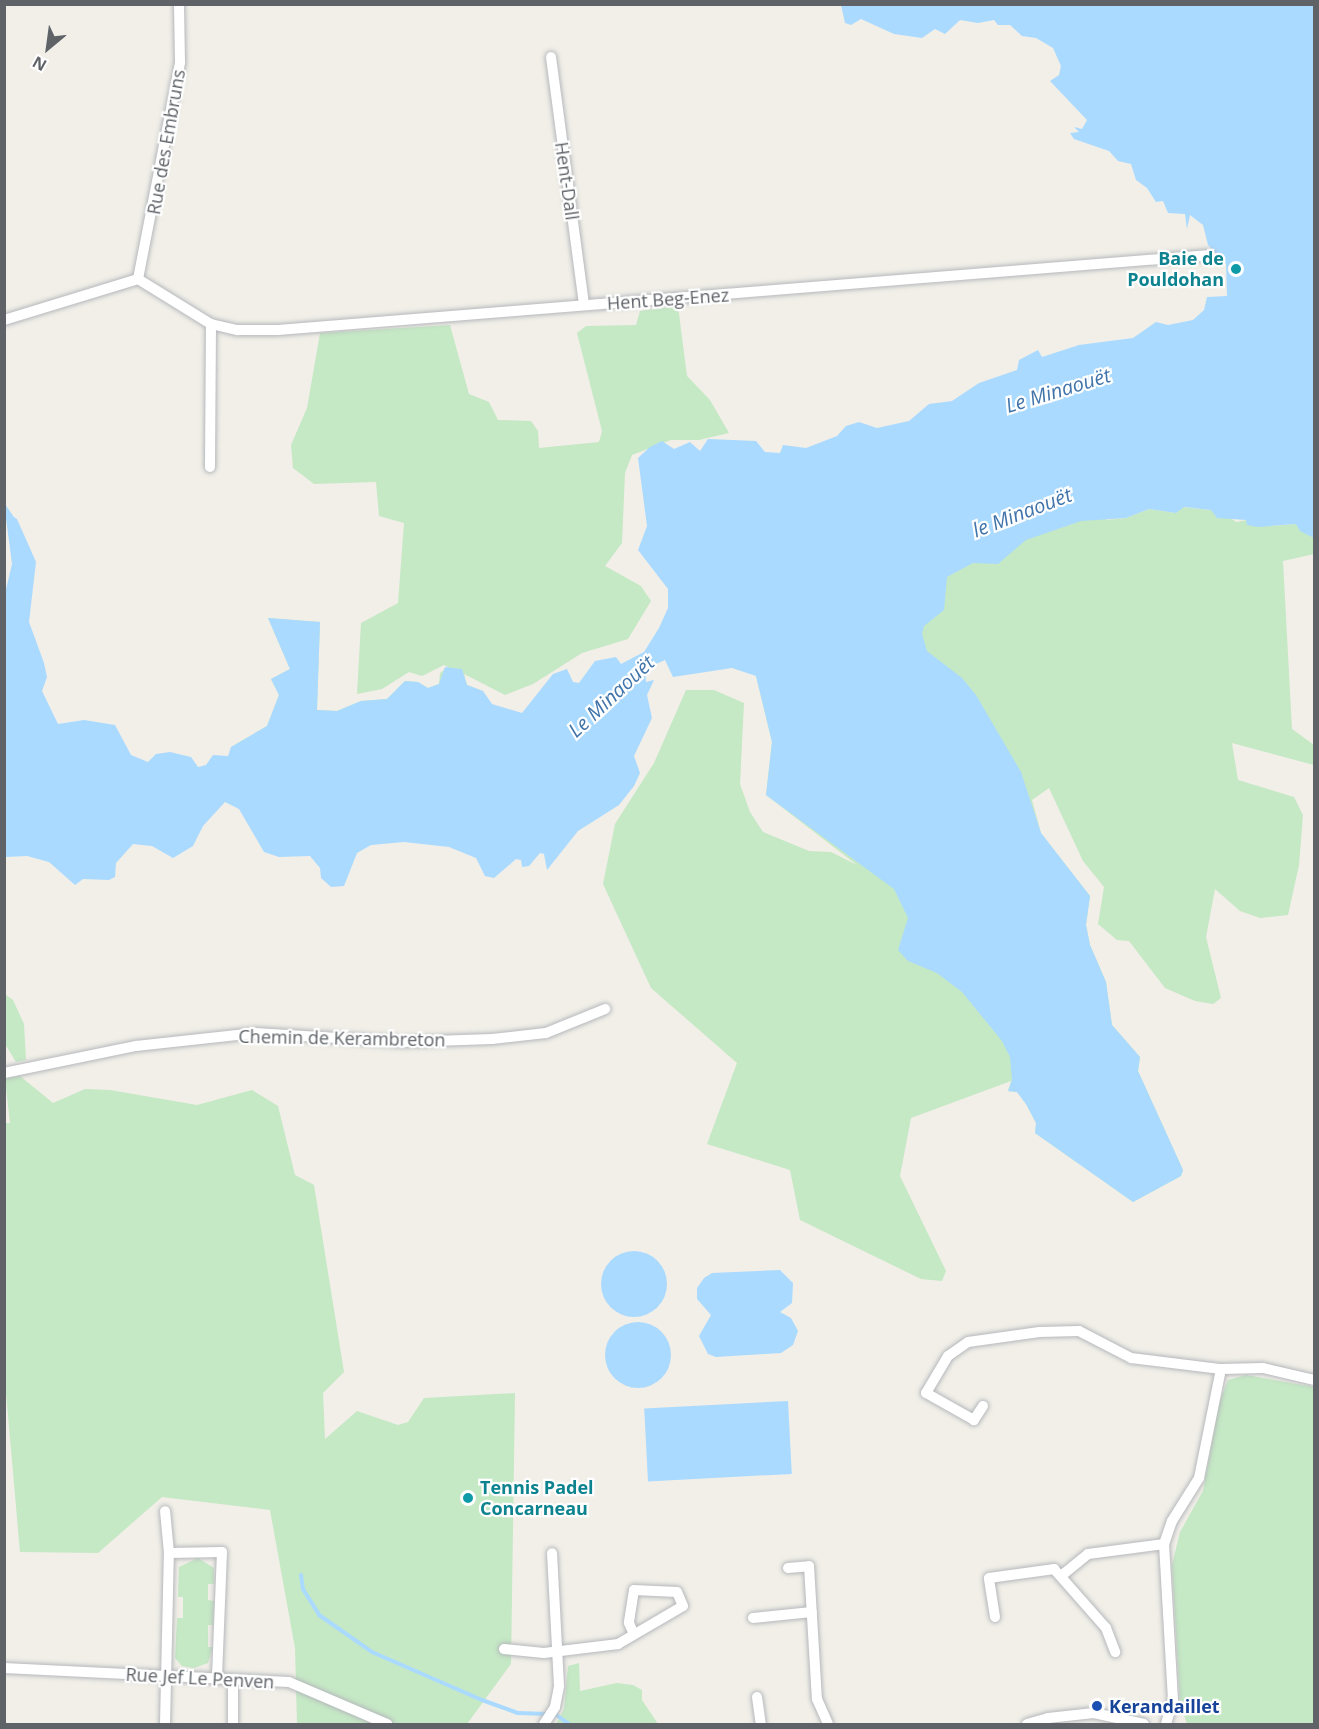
<!DOCTYPE html>
<meta charset="utf-8">
<style>
body{margin:0}
#map{position:relative;width:1319px;height:1729px;overflow:hidden;background:#f1efe8;font-family:"Open Sans",sans-serif}
div>[style]{position:absolute}
[style*='--x']{left:calc(var(--x)*1px);top:calc(var(--y)*1px);width:calc(var(--w)*1px);rotate:calc(var(--a)*1deg)}
.green>*{inset:0;background:#c5e8c5}
.water>*{inset:0;background:#aadaff;transform-origin:0 0}
.round{border-radius:50%}
.stream>*{height:4px;margin:-2px;padding:0 2px;transform-origin:2px;border-radius:2px;background:#aadaff}
.roads{filter:drop-shadow(0 0 2px #b5b8bc) drop-shadow(0 0 2px #b5b8bc)}
.street>*{height:10px;margin:-5px;padding:0 5px;transform-origin:5px;border-radius:5px;background:#fff}
.dots>*{width:16px;height:16px;translate:-50% -50%;box-sizing:border-box;border:3px solid #fff;border-radius:50%}
span{translate:-50% -50%;white-space:nowrap;text-align:center;line-height:1.15;-webkit-text-stroke:4.5px #fff;paint-order:stroke}
.street-label{font-size:18px;color:#5f6368}
.culture-label{font-size:18px;color:#0d838f;font-weight:700}
.right{translate:-100% -50%;text-align:right}
.left{translate:0 -50%;text-align:left}
.transit-label{font-size:18px;color:#164399;font-weight:700}
.water-label{font-size:20px;color:#4174aa;font-style:italic}
.frame{position:absolute;inset:0;border:6px solid #5f6368;pointer-events:none}
.north{position:absolute;left:18px;top:18px;width:60px;height:60px;-webkit-text-stroke:4px #fff;paint-order:stroke;rotate:209deg;font-size:16px;font-weight:700;line-height:24px;text-align:center;color:#5f6368}
.north::after{content:'';display:block;margin:auto;width:21px;height:27px;background:#5f6368;clip-path:polygon(50% 0,100% 100%,50% 72%,0 100%)}
</style>
<div id="map">
<div class="green">
<div style="clip-path:polygon(678px 306px,687px 376px,710px 400px,729px 433px,699px 440px,671px 440px,632px 455px,625px 473px,622px 543px,605px 566px,641px 586px,651px 601px,628px 639px,582px 653px,533px 684px,505px 695px,464px 674px,467px 685px,483px 691px,231px 747px,267px 726px,279px 695px,271px 679px,290px 669px,268px 618px,320px 622px,317px 710px,337px 711px,361px 701px,387px 699px,405px 681px,418px 682px,428px 688px,439px 684px,440px 673px,448px 667px,444px 665px,422px 676px,409px 672px,382px 689px,357px 694px,361px 623px,398px 603px,404px 523px,379px 516px,376px 482px,314px 484px,293px 468px,291px 445px,307px 408px,320px 333px,450px 325px,469px 394px,489px 402px,498px 420px,531px 421px,538px 431px,539px 448px,599px 442px,602px 431px,577px 333px,586px 326px,636px 325px,640px 311px)"></div>
<div style="clip-path:polygon(1194px 483px,1105px 520px,1126px 518px,1149px 509px,1176px 513px,1183px 507px,1191px 508px,1211px 510px,1220px 518px,1229px 517px,1236px 522px,1247px 520px,1271px 526px,1297px 524px,1314px 538px,1314px 554px,1283px 561px,1292px 729px,1314px 745px,1314px 765px,1232px 743px,1238px 780px,1294px 797px,1303px 815px,1299px 865px,1288px 915px,1260px 918px,1240px 911px,1215px 889px,1206px 937px,1221px 998px,1213px 1004px,1195px 1001px,1165px 988px,1129px 941px,1117px 940px,1098px 924px,1104px 887px,1083px 861px,1049px 788px,1032px 800px,1041px 833px,1090px 896px,1086px 925px,1090px 945px,1106px 982px,1112px 1025px,1140px 1057px,1138px 1071px,1183px 1170px,1181px 1176px,1133px 1202px,1035px 1133px,1036px 1123px,1026px 1104px,1017px 1092px,1008px 1091px,1011px 1081px,911px 1118px,900px 1176px,946px 1271px,942px 1281px,921px 1279px,800px 1220px,790px 1170px,707px 1144px,737px 1063px,651px 988px,603px 884px,615px 824px,654px 763px,686px 690px,714px 690px,744px 703px,740px 784px,750px 812px,763px 832px,809px 851px,831px 852px,857px 865px,766px 795px,772px 742px,756px 676px,858px 563px)"></div>
<div style="clip-path:polygon(5px 994px,13px 1000px,24px 1024px,26px 1060px,16px 1062px,5px 1044px)"></div>
<div style="clip-path:polygon(20px 1076px,53px 1103px,85px 1089px,110px 1090px,197px 1105px,252px 1090px,278px 1106px,295px 1175px,314px 1185px,344px 1372px,323px 1393px,325px 1439px,357px 1411px,398px 1425px,408px 1422px,424px 1398px,515px 1393px,511px 1664px,467px 1724px,297px 1724px,295px 1648px,270px 1510px,162px 1497px,98px 1553px,20px 1552px,4px 1370px,4px 1123px,10px 1123px,5px 1079px)"></div>
<div style="clip-path:polygon(1246px 1375px,1314px 1387px,1314px 1724px,1187px 1724px,1180px 1703px,1172px 1565px,1180px 1532px,1203px 1491px,1219px 1403px,1228px 1380px)"></div>
<div style="clip-path:polygon(198px 1558px,214px 1568px,214px 1584px,208px 1584px,208px 1600px,214px 1601px,213px 1625px,208px 1625px,208px 1647px,213px 1647px,208px 1663px,194px 1668px,182px 1666px,175px 1658px,177px 1618px,183px 1618px,183px 1597px,178px 1597px,179px 1567px)"></div>
<div style="clip-path:polygon(579px 1663px,580px 1691px,617px 1683px,633px 1685px,642px 1690px,642px 1700px,658px 1724px,556px 1724px,564px 1709px,568px 1666px)"></div>
</div>
<div class="water">
<div style="clip-path:polygon(841px 5px,1314px 5px,1314px 538px,1300px 531px,1296px 524px,1258px 527px,1247px 525px,1246px 520px,1217px 518px,1211px 510px,1184px 507px,1176px 513px,1149px 509px,1126px 518px,1081px 521px,1026px 540px,998px 564px,973px 563px,947px 577px,944px 610px,924px 626px,922px 634px,927px 651px,962px 678px,976px 695px,1021px 772px,1041px 833px,1090px 896px,1086px 925px,1090px 945px,1106px 982px,1112px 1025px,1140px 1057px,1138px 1071px,1183px 1170px,1181px 1176px,1133px 1202px,1035px 1133px,1036px 1123px,1026px 1104px,1017px 1092px,1008px 1091px,1012px 1080px,1010px 1057px,1002px 1041px,962px 992px,937px 973px,908px 961px,898px 950px,908px 918px,894px 889px,766px 795px,772px 742px,756px 676px,732px 668px,673px 677px,665px 660px,645px 669px,646px 682px,654px 680px,647px 695px,652px 718px,634px 756px,640px 773px,634px 786px,619px 805px,578px 831px,547px 870px,544px 854px,540px 853px,529px 866px,522px 867px,521px 860px,516px 859px,494px 878px,485px 876px,476px 858px,449px 847px,404px 842px,371px 845px,357px 853px,344px 886px,331px 887px,321px 878px,320px 868px,310px 856px,279px 857px,264px 852px,239px 809px,225px 802px,203px 826px,193px 846px,173px 858px,152px 846px,133px 844px,116px 863px,115px 877px,109px 880px,83px 879px,75px 885px,49px 862px,27px 856px,5px 857px,4px 598px,12px 564px,5px 511px,17px 519px,36px 562px,29px 622px,44px 663px,47px 677px,42px 691px,58px 724px,84px 720px,115px 725px,131px 755px,148px 762px,156px 754px,170px 752px,191px 757px,198px 767px,206px 765px,213px 755px,228px 756px,231px 747px,267px 726px,279px 695px,271px 679px,290px 669px,268px 618px,320px 622px,317px 710px,337px 711px,361px 701px,387px 699px,405px 681px,418px 682px,428px 688px,439px 684px,445px 667px,462px 669px,467px 685px,483px 691px,492px 704px,522px 713px,553px 674px,567px 669px,573px 682px,579px 683px,595px 661px,616px 657px,621px 664px,644px 652px,659px 628px,668px 608px,668px 589px,638px 550px,647px 526px,638px 458px,650px 447px,662px 441px,674px 449px,690px 442px,700px 451px,708px 439px,756px 441px,765px 452px,780px 453px,783px 445px,806px 448px,837px 436px,846px 426px,859px 422px,877px 428px,909px 421px,929px 404px,952px 401px,979px 383px,1017px 370px,1019px 360px,1038px 350px,1042px 357px,1079px 345px,1133px 338px,1156px 322px,1168px 325px,1193px 320px,1204px 310px,1207px 297px,1227px 296px,1226px 264px,1208px 245px,1203px 225px,1190px 215px,1187px 229px,1185px 214px,1168px 213px,1163px 201px,1156px 202px,1147px 188px,1136px 180px,1131px 164px,1118px 161px,1109px 151px,1074px 139px,1070px 133px,1079px 132px,1074px 127px,1082px 129px,1087px 120px,1050px 81px,1059px 75px,1061px 66px,1053px 48px,1036px 38px,1022px 36px,1010px 25px,998px 25px,994px 20px,978px 23px,960px 20px,945px 34px,935px 29px,922px 38px,894px 34px,861px 19px,851px 25px,845px 23px)"></div>
<div class="round" style="left:601px;top:1251px;width:66px;height:66px"></div>
<div style="clip-path:polygon(780px 1270px,793px 1283px,792px 1303px,780px 1312px,791px 1318px,798px 1331px,793px 1345px,781px 1353px,716px 1357px,708px 1354px,699px 1336px,711px 1315px,697px 1299px,697px 1288px,704px 1278px,712px 1273px)"></div>
<div class="round" style="left:605px;top:1322px;width:66px;height:66px"></div>
<div style="left:788px;top:1401px;width:73px;height:144px;rotate:87deg"></div>
</div>
<div class="stream">
<div style="--x:4;--y:506;--w:14;--a:56"></div>
<div style="--x:301;--y:1575;--w:14;--a:82"></div>
<div style="--x:303;--y:1589;--w:31;--a:58"></div>
<div style="--x:319;--y:1615;--w:65;--a:34.9"></div>
<div style="--x:372;--y:1652;--w:120;--a:23.6"></div>
<div style="--x:482;--y:1700;--w:38;--a:20"></div>
<div style="--x:518;--y:1713;--w:37;--a:2"></div>
<div style="--x:555;--y:1714;--w:17;--a:36"></div>
</div>
<div class="roads">
<div class="street">
<div style="--x:551;--y:57;--w:250;--a:82.4"></div>
<div style="--x:138;--y:279;--w:86;--a:31.7"></div>
<div style="--x:211;--y:324;--w:28;--a:13"></div>
<div style="--x:238;--y:330;--w:40;--a:0"></div>
<div style="--x:278;--y:330;--w:935;--a:-4.6"></div>
<div style="--x:138;--y:279;--w:221;--a:-79"></div>
<div style="--x:180;--y:62;--w:58;--a:-91"></div>
<div style="--x:4;--y:320;--w:140;--a:-17"></div>
<div style="--x:210;--y:467;--w:143;--a:-89.6"></div>
<div style="--x:4;--y:1073;--w:135;--a:-11.6"></div>
<div style="--x:136;--y:1046;--w:120;--a:-6.2"></div>
<div style="--x:255;--y:1033;--w:148;--a:3.5"></div>
<div style="--x:403;--y:1042;--w:89;--a:-1.9"></div>
<div style="--x:492;--y:1039;--w:54;--a:-6.3"></div>
<div style="--x:546;--y:1033;--w:64;--a:-22.1"></div>
<div style="--x:983;--y:1406;--w:17;--a:123"></div>
<div style="--x:974;--y:1420;--w:55;--a:-150.6"></div>
<div style="--x:926;--y:1393;--w:43;--a:-59.3"></div>
<div style="--x:948;--y:1356;--w:24;--a:-35"></div>
<div style="--x:968;--y:1342;--w:72;--a:-8"></div>
<div style="--x:1039;--y:1332;--w:40;--a:-1.4"></div>
<div style="--x:1079;--y:1331;--w:59;--a:27.4"></div>
<div style="--x:1131;--y:1358;--w:91;--a:7"></div>
<div style="--x:1221;--y:1369;--w:42;--a:-1.4"></div>
<div style="--x:1263;--y:1368;--w:52;--a:13.2"></div>
<div style="--x:169;--y:1553;--w:53;--a:-1.1"></div>
<div style="--x:222;--y:1552;--w:127;--a:92.3"></div>
<div style="--x:788;--y:1568;--w:21;--a:-5"></div>
<div style="--x:809;--y:1566;--w:133;--a:86.6"></div>
<div style="--x:817;--y:1699;--w:27;--a:66"></div>
<div style="--x:1061;--y:1576;--w:35;--a:-39"></div>
<div style="--x:1088;--y:1554;--w:77;--a:-7.5"></div>
<div style="--x:995;--y:1617;--w:39;--a:-99"></div>
<div style="--x:989;--y:1578;--w:66;--a:-7.9"></div>
<div style="--x:1054;--y:1569;--w:79;--a:48.6"></div>
<div style="--x:1106;--y:1628;--w:26;--a:69"></div>
<div style="--x:753;--y:1618;--w:59;--a:-5.8"></div>
<div style="--x:504;--y:1649;--w:40;--a:5.7"></div>
<div style="--x:544;--y:1653;--w:75;--a:-6.9"></div>
<div style="--x:618;--y:1644;--w:75;--a:-30.3"></div>
<div style="--x:683;--y:1606;--w:15;--a:-113"></div>
<div style="--x:677;--y:1592;--w:43;--a:-177.3"></div>
<div style="--x:634;--y:1590;--w:33;--a:99"></div>
<div style="--x:629;--y:1623;--w:12;--a:66"></div>
<div style="--x:4;--y:1668;--w:285;--a:2.8"></div>
<div style="--x:289;--y:1682;--w:107;--a:23.2"></div>
<div style="--x:757;--y:1697;--w:27;--a:82"></div>
<div style="--x:165;--y:1724;--w:171;--a:-88.7"></div>
<div style="--x:169;--y:1553;--w:42;--a:-95.4"></div>
<div style="--x:233;--y:1724;--w:44;--a:-90"></div>
<div style="--x:544;--y:1724;--w:20;--a:-57"></div>
<div style="--x:555;--y:1707;--w:21;--a:-79"></div>
<div style="--x:559;--y:1686;--w:133;--a:-93"></div>
<div style="--x:1027;--y:1724;--w:22;--a:-16"></div>
<div style="--x:1048;--y:1718;--w:46;--a:-6.2"></div>
<div style="--x:1094;--y:1713;--w:51;--a:12.4"></div>
<div style="--x:1166;--y:1724;--w:25;--a:-74"></div>
<div style="--x:1173;--y:1700;--w:156;--a:-93.3"></div>
<div style="--x:1164;--y:1544;--w:24;--a:-71"></div>
<div style="--x:1172;--y:1521;--w:51;--a:-57.9"></div>
<div style="--x:1199;--y:1478;--w:111;--a:-78.6"></div>
</div>
</div>
<div class="dots">
<div style="left:1236px;top:269px;background:#0f9aa8"></div>
<div style="left:468px;top:1498px;background:#0f9aa8"></div>
<div style="left:1097px;top:1706px;background:#1a4fb4"></div>
</div>
<div class="street-label">
<span style="left:166px;top:142px;rotate:-80deg">Rue des Embruns</span>
<span style="left:567px;top:181px;rotate:82deg">Hent-Dall</span>
<span style="left:668px;top:299px;rotate:-4deg">Hent Beg-Enez</span>
<span style="left:342px;top:1038px;rotate:1deg">Chemin de Kerambreton</span>
<span style="left:200px;top:1678px;rotate:3deg">Rue Jef Le Penven</span>
</div>
<div class="culture-label">
<span class="right" style="left:1224px;top:269px">Baie de<br>Pouldohan</span>
<span class="left" style="left:480px;top:1498px">Tennis Padel<br>Concarneau</span>
</div>
<div class="transit-label">
<span class="left" style="left:1109px;top:1706px">Kerandaillet</span>
</div>
<div class="water-label">
<span style="left:1058px;top:390px;rotate:-17deg">Le Minaouët</span>
<span style="left:1022px;top:512px;rotate:-21deg">le Minaouët</span>
<span style="left:611px;top:696px;rotate:-43deg">Le Minaouët</span>
</div>
<div class="frame"></div>
<div class="north">N</div>
</div>
